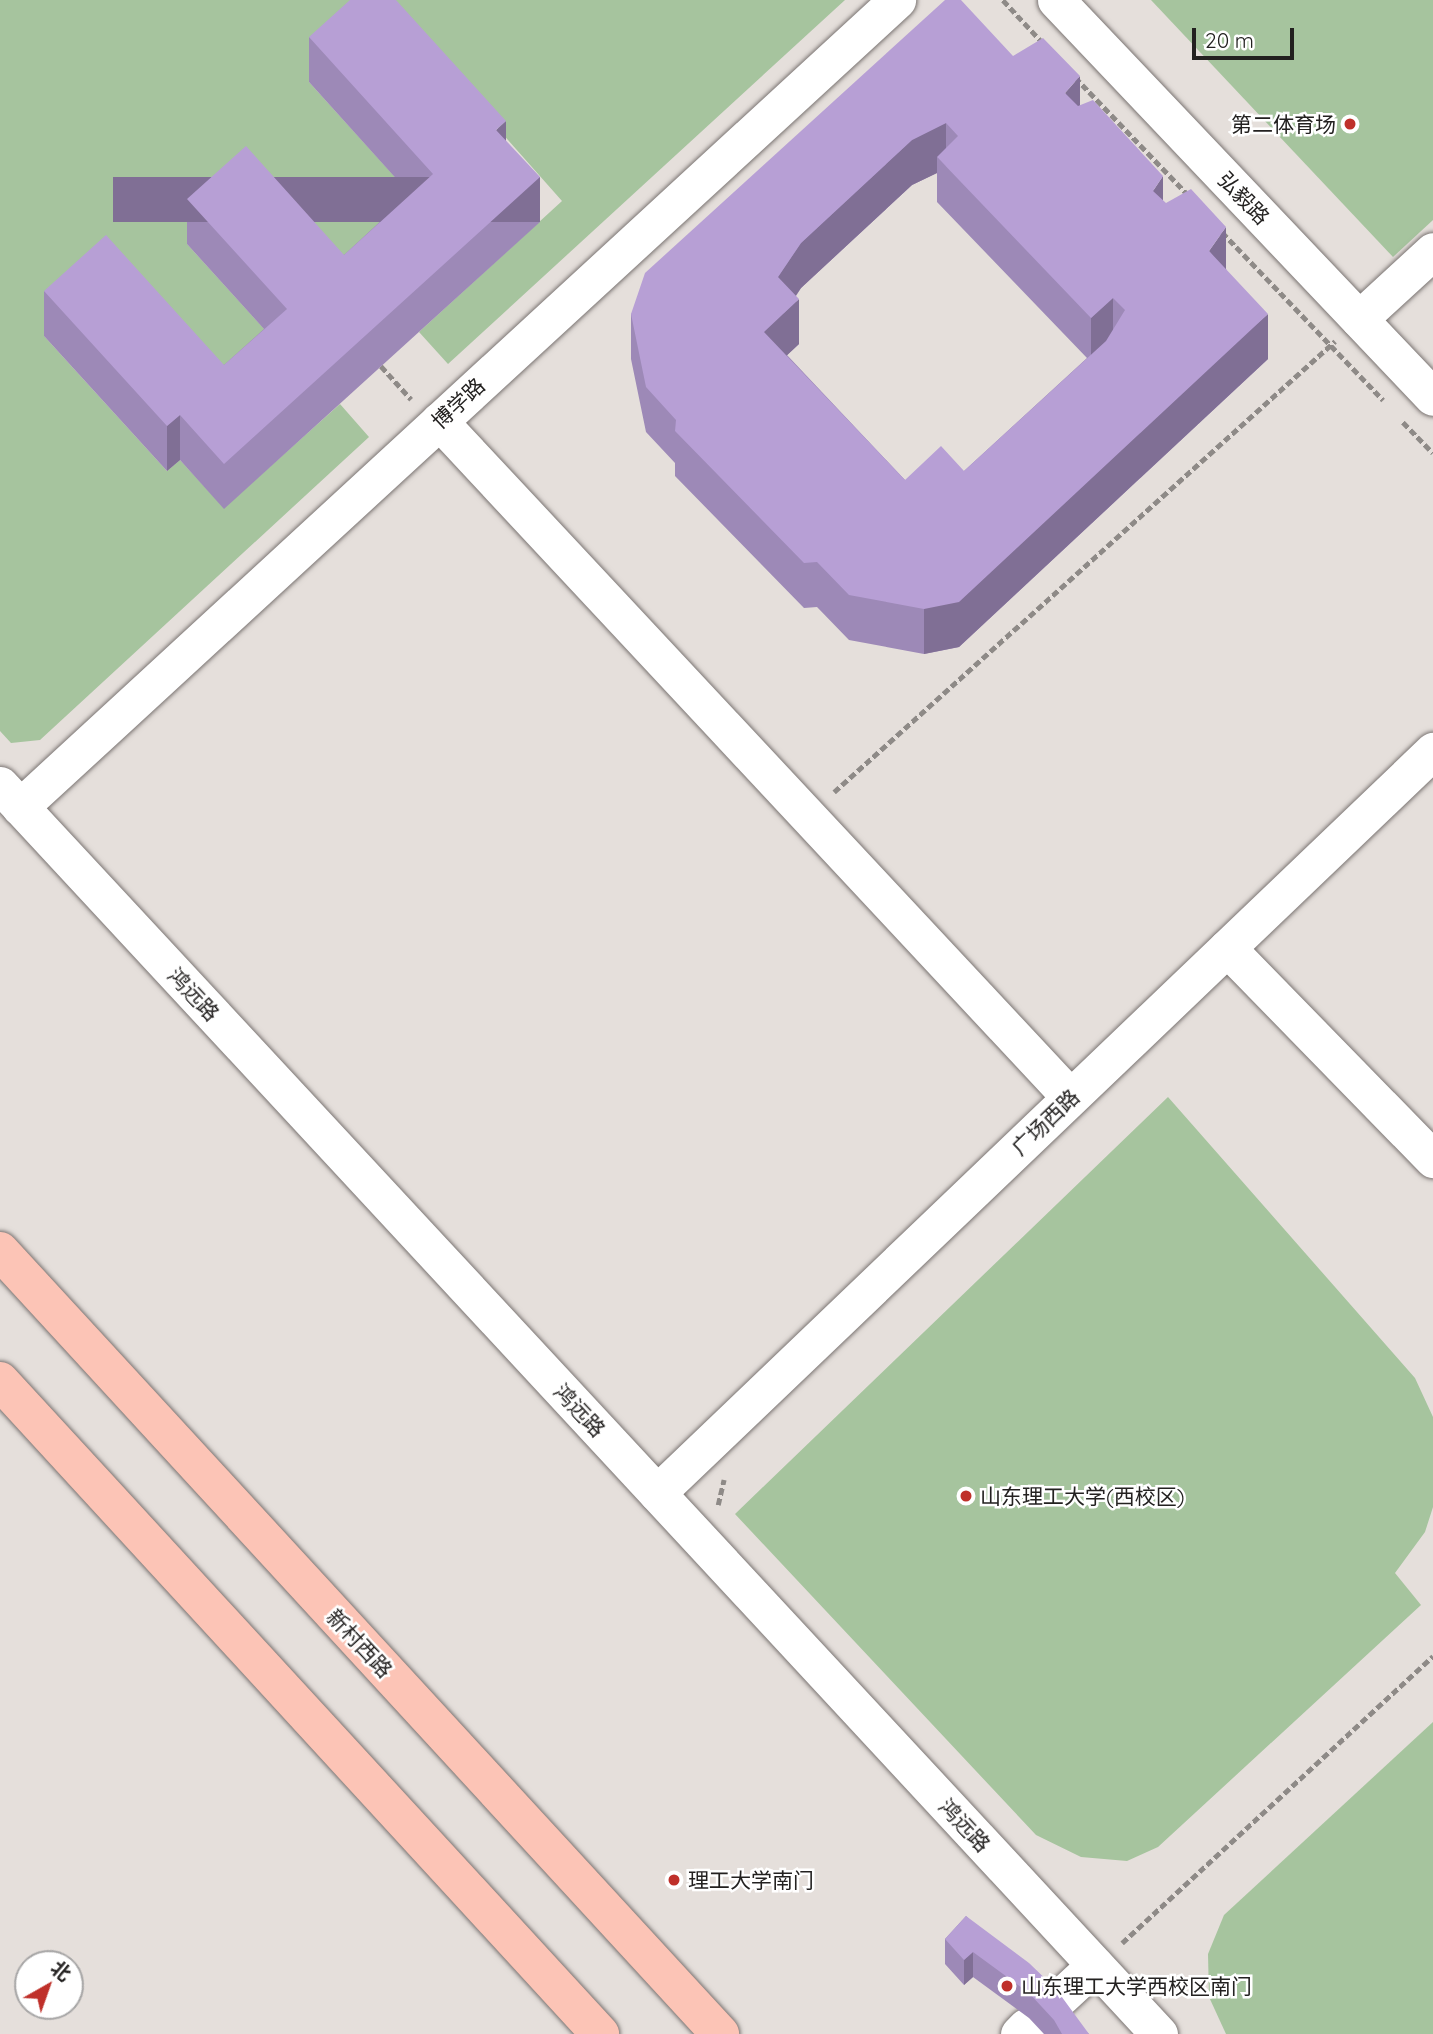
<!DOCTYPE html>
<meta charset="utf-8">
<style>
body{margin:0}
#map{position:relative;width:1433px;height:2034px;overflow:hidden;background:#e5dfdb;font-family:Quicksand,"Noto Sans SC",sans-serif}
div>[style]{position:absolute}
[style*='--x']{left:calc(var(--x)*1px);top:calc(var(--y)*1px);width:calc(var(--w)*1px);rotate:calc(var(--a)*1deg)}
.green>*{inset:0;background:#a6c49e}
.path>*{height:4.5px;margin-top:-2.25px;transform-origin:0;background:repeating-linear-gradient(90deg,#8e8a87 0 7px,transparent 0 10.5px)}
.roads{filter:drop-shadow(0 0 2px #7a7472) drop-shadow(0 0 2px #7a7472)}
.street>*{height:37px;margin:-18.5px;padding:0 18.5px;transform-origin:18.5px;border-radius:18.5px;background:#fff}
.primary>*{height:38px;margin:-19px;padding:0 19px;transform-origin:19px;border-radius:19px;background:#fcc4b6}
.wall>*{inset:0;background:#9d89b7}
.shaded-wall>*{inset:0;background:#806f95;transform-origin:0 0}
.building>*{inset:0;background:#b79fd5}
.dots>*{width:19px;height:19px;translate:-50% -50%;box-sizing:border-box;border:4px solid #fff;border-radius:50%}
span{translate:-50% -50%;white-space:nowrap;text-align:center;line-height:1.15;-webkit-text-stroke:5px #fff;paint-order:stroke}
.poi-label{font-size:21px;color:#232120}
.right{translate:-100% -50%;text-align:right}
.left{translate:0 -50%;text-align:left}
.street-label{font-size:21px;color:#232120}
.north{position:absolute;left:14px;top:1950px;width:70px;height:70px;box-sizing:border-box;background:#fff;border:2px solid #a7a6a6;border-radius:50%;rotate:40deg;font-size:19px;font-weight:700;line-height:28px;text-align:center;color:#232120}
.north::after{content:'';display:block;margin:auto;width:24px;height:32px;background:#bf302a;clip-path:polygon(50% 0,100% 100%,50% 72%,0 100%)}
.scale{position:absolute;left:1192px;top:28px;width:102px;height:32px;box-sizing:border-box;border:4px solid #232120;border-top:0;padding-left:9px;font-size:21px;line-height:24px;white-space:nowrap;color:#232120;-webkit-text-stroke:5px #fff;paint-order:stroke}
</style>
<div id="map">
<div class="green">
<div style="clip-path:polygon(0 0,845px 0,448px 364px,419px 332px,562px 201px,391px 8px,309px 82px,433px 219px,344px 300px,187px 244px,287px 354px,224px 410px,44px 336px,167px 471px,180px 460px,224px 508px,340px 404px,369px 437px,40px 740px,11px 743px,0 731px)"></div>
<div style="clip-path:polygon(1151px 0,1433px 0,1433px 220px,1393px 257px)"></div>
<div style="clip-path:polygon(1168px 1097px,1415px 1378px,1433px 1417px,1433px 1507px,1425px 1532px,1395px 1573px,1421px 1605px,1158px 1847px,1127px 1861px,1081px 1857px,1036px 1835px,735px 1514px)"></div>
<div style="clip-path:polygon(1433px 1722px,1433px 2034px,1226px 2034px,1209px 1997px,1208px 1954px,1224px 1915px)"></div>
</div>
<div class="path">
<div style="--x:1003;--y:0;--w:59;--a:47.1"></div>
<div style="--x:1075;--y:77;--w:163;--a:46.2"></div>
<div style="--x:1222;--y:232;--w:233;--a:46.2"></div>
<div style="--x:381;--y:366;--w:45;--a:47.7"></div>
<div style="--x:1403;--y:422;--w:43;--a:45.9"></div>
<div style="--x:834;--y:792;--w:674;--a:-41.99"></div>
<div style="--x:718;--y:1505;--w:26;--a:-77"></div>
<div style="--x:1122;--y:1943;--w:423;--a:-42.7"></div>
</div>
<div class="roads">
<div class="street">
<div style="--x:1056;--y:0;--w:547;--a:46.48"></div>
<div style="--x:1359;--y:319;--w:100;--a:-42.6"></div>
<div style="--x:439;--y:421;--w:925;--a:46.97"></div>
<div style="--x:0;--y:785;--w:1704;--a:47.14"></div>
<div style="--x:20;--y:807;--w:1192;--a:-42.62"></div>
<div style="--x:1227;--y:948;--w:295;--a:45.7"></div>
<div style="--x:657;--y:1493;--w:1074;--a:-43.72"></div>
<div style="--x:1053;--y:2004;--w:57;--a:-42.9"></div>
<div style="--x:1019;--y:2034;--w:10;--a:-45"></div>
</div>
<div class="primary">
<div style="--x:0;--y:1251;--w:1064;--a:47.4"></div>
<div style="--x:0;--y:1381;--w:887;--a:47.42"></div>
</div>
</div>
<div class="wall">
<div style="clip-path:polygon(309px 37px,506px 141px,540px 222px,224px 509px,180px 460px,167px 471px,44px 336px,44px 291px,224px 365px,264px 329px,187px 244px,187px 199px,344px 255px,410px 194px,309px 82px)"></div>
<div style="clip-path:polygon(evenodd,1013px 56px,1080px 106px,1163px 201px,1226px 269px,1268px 359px,959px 647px,924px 654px,849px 640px,817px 607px,804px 608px,675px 476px,675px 463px,646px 432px,631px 359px,631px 314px,1013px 56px,937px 173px,937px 202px,1087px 358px,964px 471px,905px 480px,787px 355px,799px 344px,796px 296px,801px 288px,912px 185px,937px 173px)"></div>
<div style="clip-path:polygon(966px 1916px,1089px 2034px,1044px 2034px,1029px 2018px,973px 1977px,964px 1985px,945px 1964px,945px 1939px)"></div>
</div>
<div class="shaded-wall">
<div style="clip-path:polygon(1080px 76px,1080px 121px,1065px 93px)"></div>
<div style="clip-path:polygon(506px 121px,506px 166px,496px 130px)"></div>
<div style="clip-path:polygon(946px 123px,946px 166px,937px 157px,937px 173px,912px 185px,801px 288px,783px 314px,799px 299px,799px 344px,764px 377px,764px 332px,778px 277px,801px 243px,912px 140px)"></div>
<div style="clip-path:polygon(1163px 176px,1163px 221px,1153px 191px)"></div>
<div style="left:540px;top:177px;width:45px;height:427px;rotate:90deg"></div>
<div style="clip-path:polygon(1226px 227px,1226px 272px,1209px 251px)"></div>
<div style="clip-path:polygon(1113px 298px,1113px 343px,1091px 363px,1091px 318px)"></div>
<div style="clip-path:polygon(1268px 314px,1268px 359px,959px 647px,924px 654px,924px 609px)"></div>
<div style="clip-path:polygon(180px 415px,180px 460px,167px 471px,167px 426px)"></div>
<div style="clip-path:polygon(973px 1952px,973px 1977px,964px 1985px,964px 1960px)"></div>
</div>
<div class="building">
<div style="clip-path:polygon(350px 0,396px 0,506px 121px,496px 130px,540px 177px,224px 464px,180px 415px,167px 426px,44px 291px,106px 235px,224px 365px,287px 309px,187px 199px,246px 146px,344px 255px,433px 174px,309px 37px)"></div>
<div style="clip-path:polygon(evenodd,945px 0,961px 0,1013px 56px,1043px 38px,1080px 76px,1065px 93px,1078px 106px,1093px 100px,1163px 176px,1153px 191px,1166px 203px,1191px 189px,1226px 227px,1209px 251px,1268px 314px,959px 602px,924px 609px,849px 595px,817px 562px,804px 563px,675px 431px,676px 420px,646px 387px,631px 314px,645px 273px,945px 0,946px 123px,958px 136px,937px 157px,1091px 318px,1113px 298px,1125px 310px,1106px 341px,964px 471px,941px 446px,905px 480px,764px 332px,799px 299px,778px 277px,801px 243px,912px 140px,946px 123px)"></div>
<div style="clip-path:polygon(966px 1916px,1029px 1963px,1056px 1989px,1089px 2034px,1062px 2034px,1054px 2020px,1029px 1993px,973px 1952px,964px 1960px,945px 1939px)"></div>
</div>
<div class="dots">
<div style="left:1350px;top:124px;background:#bf302a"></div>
<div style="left:966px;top:1496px;background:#bf302a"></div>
<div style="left:674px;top:1880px;background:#bf302a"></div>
<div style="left:1007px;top:1986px;background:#bf302a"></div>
</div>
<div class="poi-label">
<span class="right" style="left:1336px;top:124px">第二体育场</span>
<span class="left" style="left:980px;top:1496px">山东理工大学(西校区)</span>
<span class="left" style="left:688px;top:1880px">理工大学南门</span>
<span class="left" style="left:1021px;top:1986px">山东理工大学西校区南门</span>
</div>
<div class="street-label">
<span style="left:1244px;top:198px;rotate:46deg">弘毅路</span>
<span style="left:458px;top:403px;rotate:-43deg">博学路</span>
<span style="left:194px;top:994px;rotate:47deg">鸿远路</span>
<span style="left:1045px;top:1122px;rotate:-44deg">广场西路</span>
<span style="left:580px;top:1410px;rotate:47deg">鸿远路</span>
<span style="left:360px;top:1643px;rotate:47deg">新村西路</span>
<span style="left:965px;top:1825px;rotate:47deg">鸿远路</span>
</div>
<div class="north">北</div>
<div class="scale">20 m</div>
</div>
